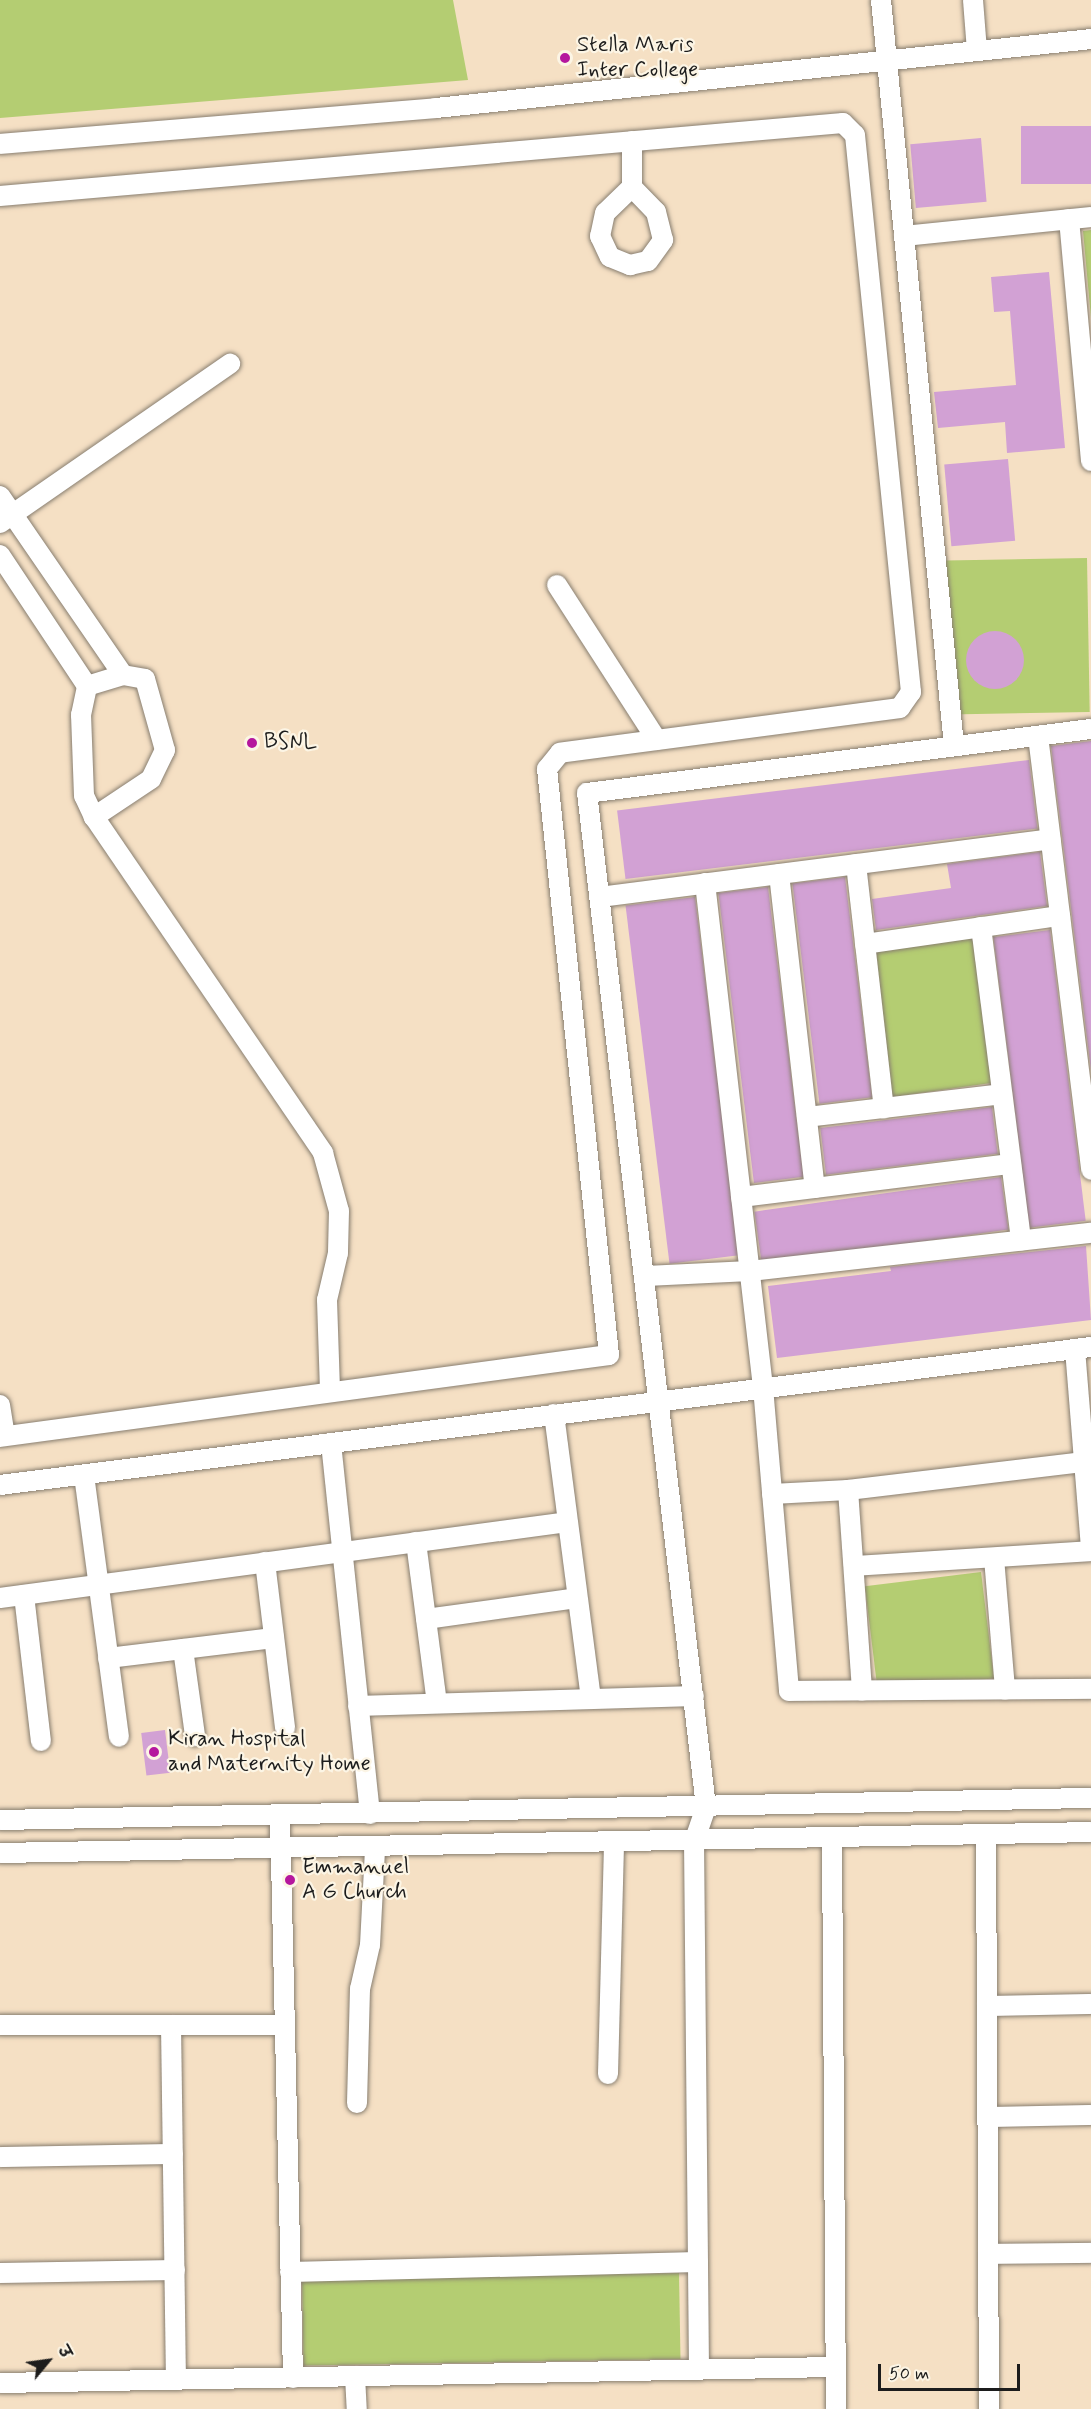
<!DOCTYPE html>
<meta charset="utf-8">
<style>
body{margin:0}
#map{position:relative;width:1091px;height:2409px;overflow:hidden;background:#f5e0c4;font-family:Mynerve,"Playpen Sans Deva",sans-serif}
div>[style]{position:absolute}
[style*='--x']{left:calc(var(--x)*1px);top:calc(var(--y)*1px);width:calc(var(--w)*1px);rotate:calc(var(--a)*1deg)}
.green>*{inset:0;background:#b4cd72;transform-origin:0 0}
.building>*{inset:0;background:#d2a1d4;transform-origin:0 0}
.round{border-radius:50%}
.roads{filter:drop-shadow(0 0 2px #887e70) drop-shadow(0 0 2px #887e70)}
.minor>*{height:20px;margin:-10px;padding:0 10px;transform-origin:10px;border-radius:10px;background:#fff}
.dots>*{width:16px;height:16px;translate:-50% -50%;box-sizing:border-box;border:3px solid #fcf5e5;border-radius:50%}
span{translate:-50% -50%;white-space:nowrap;text-align:center;line-height:1.15;-webkit-text-stroke:4.5px #fcf5e5;paint-order:stroke}
.poi-label{font-size:22px;color:#1c1c1c}
.left{translate:0 -50%;text-align:left}
.north{position:absolute;left:18px;top:2331px;width:60px;height:60px;-webkit-text-stroke:4px #fcf5e5;paint-order:stroke;rotate:61deg;font-size:16px;font-weight:700;line-height:24px;text-align:center;color:#1c1c1c}
.north::after{content:'';display:block;margin:auto;width:21px;height:27px;background:#1c1c1c;clip-path:polygon(50% 0,100% 100%,50% 72%,0 100%)}
.scale{position:absolute;left:878px;top:2364px;width:142px;height:27px;box-sizing:border-box;border:3px solid #1c1c1c;border-top:0;padding-left:8px;font-size:18px;line-height:21px;white-space:nowrap;color:#1c1c1c;-webkit-text-stroke:4px #fcf5e5;paint-order:stroke}
</style>
<div id="map">
<div class="green">
<div style="clip-path:polygon(0 0,453px 0,468px 80px,0 118px)"></div>
<div style="clip-path:polygon(1091px 230px,1091px 318px,1083px 231px)"></div>
<div style="left:1087px;top:558px;width:154px;height:141px;rotate:89deg"></div>
<div style="left:974px;top:936px;width:148px;height:105px;rotate:82deg"></div>
<div style="left:981px;top:1572px;width:107px;height:117px;rotate:83deg"></div>
<div style="left:679px;top:2273px;width:86px;height:377px;rotate:89deg"></div>
</div>
<div class="building">
<div style="left:1091px;top:126px;width:58px;height:70px;rotate:90deg"></div>
<div style="left:981px;top:138px;width:64px;height:71px;rotate:85deg"></div>
<div style="clip-path:polygon(1049px 272px,1065px 448px,1007px 453px,1005px 422px,938px 428px,934px 392px,1016px 385px,1010px 311px,994px 312px,991px 277px)"></div>
<div style="left:1008px;top:459px;width:82px;height:64px;rotate:85deg"></div>
<div class="round" style="left:966px;top:631px;width:58px;height:58px"></div>
<div style="clip-path:polygon(1091px 741px,1091px 1071px,1051px 746px)"></div>
<div style="left:1029px;top:760px;width:69px;height:415px;rotate:83deg"></div>
<div style="clip-path:polygon(1040px 852px,1047px 906px,876px 930px,872px 899px,951px 888px,947px 864px)"></div>
<div style="left:845px;top:877px;width:222px;height:53px;rotate:83deg"></div>
<div style="left:768px;top:887px;width:292px;height:50px;rotate:83deg"></div>
<div style="left:695px;top:897px;width:361px;height:70px;rotate:83deg"></div>
<div style="left:1050px;top:930px;width:293px;height:57px;rotate:83deg"></div>
<div style="left:992px;top:1107px;width:47px;height:173px;rotate:83deg"></div>
<div style="left:1001px;top:1177px;width:53px;height:249px;rotate:82deg"></div>
<div style="clip-path:polygon(1086px 1246px,1091px 1320px,777px 1358px,768px 1286px,891px 1271px,890px 1267px)"></div>
<div style="left:165px;top:1730px;width:43px;height:24px;rotate:83deg"></div>
</div>
<div class="roads">
<div class="minor">
<div style="--x:881;--y:0;--w:750;--a:84.41"></div>
<div style="--x:973;--y:0;--w:51;--a:85.5"></div>
<div style="--x:0;--y:144;--w:437;--a:-4.7"></div>
<div style="--x:436;--y:108;--w:659;--a:-6.01"></div>
<div style="--x:632;--y:187;--w:37;--a:136"></div>
<div style="--x:605;--y:213;--w:24;--a:102"></div>
<div style="--x:600;--y:236;--w:23;--a:65"></div>
<div style="--x:610;--y:257;--w:22;--a:22"></div>
<div style="--x:630;--y:265;--w:18;--a:-13"></div>
<div style="--x:648;--y:261;--w:26;--a:-54"></div>
<div style="--x:663;--y:240;--w:29;--a:-104"></div>
<div style="--x:656;--y:212;--w:35;--a:-134"></div>
<div style="--x:632;--y:187;--w:46;--a:-90"></div>
<div style="--x:0;--y:196;--w:846;--a:-4.95"></div>
<div style="--x:843;--y:123;--w:17;--a:45"></div>
<div style="--x:855;--y:135;--w:560;--a:84.26"></div>
<div style="--x:911;--y:692;--w:19;--a:125"></div>
<div style="--x:900;--y:708;--w:343;--a:172.5"></div>
<div style="--x:560;--y:753;--w:21;--a:129"></div>
<div style="--x:547;--y:769;--w:589;--a:83.96"></div>
<div style="--x:609;--y:1355;--w:614;--a:172.33"></div>
<div style="--x:1069;--y:219;--w:243;--a:84.8"></div>
<div style="--x:904;--y:236;--w:188;--a:-5.8"></div>
<div style="--x:0;--y:496;--w:217;--a:55.5"></div>
<div style="--x:0;--y:523;--w:280;--a:-34.7"></div>
<div style="--x:0;--y:555;--w:157;--a:56.4"></div>
<div style="--x:557;--y:585;--w:184;--a:57.2"></div>
<div style="--x:123;--y:675;--w:22;--a:10"></div>
<div style="--x:145;--y:679;--w:74;--a:74.3"></div>
<div style="--x:165;--y:750;--w:32;--a:116"></div>
<div style="--x:151;--y:779;--w:69;--a:146.3"></div>
<div style="--x:94;--y:817;--w:23;--a:-115"></div>
<div style="--x:84;--y:796;--w:81;--a:-92.1"></div>
<div style="--x:81;--y:715;--w:30;--a:-78"></div>
<div style="--x:87;--y:686;--w:38;--a:-17"></div>
<div style="--x:1038;--y:736;--w:437;--a:83"></div>
<div style="--x:94;--y:817;--w:407;--a:55.7"></div>
<div style="--x:323;--y:1153;--w:60;--a:74.6"></div>
<div style="--x:339;--y:1211;--w:42;--a:91.4"></div>
<div style="--x:338;--y:1253;--w:48;--a:103.2"></div>
<div style="--x:327;--y:1300;--w:92;--a:88.1"></div>
<div style="--x:856;--y:864;--w:246;--a:83.5"></div>
<div style="--x:779;--y:874;--w:316;--a:83.5"></div>
<div style="--x:705;--y:883;--w:507;--a:83.44"></div>
<div style="--x:763;--y:1387;--w:305;--a:85.1"></div>
<div style="--x:789;--y:1691;--w:302;--a:-0.4"></div>
<div style="--x:600;--y:897;--w:454;--a:-7.3"></div>
<div style="--x:981;--y:927;--w:316;--a:82.7"></div>
<div style="--x:865;--y:944;--w:197;--a:-8.2"></div>
<div style="--x:807;--y:1117;--w:196;--a:-6.7"></div>
<div style="--x:741;--y:1197;--w:272;--a:-7"></div>
<div style="--x:646;--y:1276;--w:104;--a:-2.8"></div>
<div style="--x:750;--y:1271;--w:343;--a:-6.4"></div>
<div style="--x:1075;--y:1349;--w:200;--a:85.4"></div>
<div style="--x:0;--y:1405;--w:31;--a:81"></div>
<div style="--x:554;--y:1414;--w:287;--a:82.6"></div>
<div style="--x:331;--y:1443;--w:373;--a:84"></div>
<div style="--x:84;--y:1475;--w:264;--a:82.4"></div>
<div style="--x:0;--y:1485;--w:1100;--a:-7.21"></div>
<div style="--x:848;--y:1490;--w:201;--a:86"></div>
<div style="--x:772;--y:1494;--w:76;--a:-3"></div>
<div style="--x:848;--y:1490;--w:238;--a:-6.8"></div>
<div style="--x:416;--y:1542;--w:162;--a:82.6"></div>
<div style="--x:994;--y:1558;--w:132;--a:85.2"></div>
<div style="--x:265;--y:1562;--w:167;--a:83.1"></div>
<div style="--x:854;--y:1566;--w:237;--a:-3.6"></div>
<div style="--x:24;--y:1595;--w:147;--a:83.4"></div>
<div style="--x:0;--y:1598;--w:572;--a:-7.63"></div>
<div style="--x:426;--y:1619;--w:152;--a:-7.9"></div>
<div style="--x:183;--y:1649;--w:88;--a:82.1"></div>
<div style="--x:108;--y:1658;--w:167;--a:-6.9"></div>
<div style="--x:358;--y:1706;--w:336;--a:-1.7"></div>
<div style="--x:280;--y:1816;--w:562;--a:88.67"></div>
<div style="--x:0;--y:1820;--w:1091;--a:-1.16"></div>
<div style="--x:986;--y:1835;--w:574;--a:89.7"></div>
<div style="--x:832;--y:1839;--w:570;--a:89.6"></div>
<div style="--x:0;--y:1853;--w:1091;--a:-1.1"></div>
<div style="--x:987;--y:2006;--w:104;--a:-1.1"></div>
<div style="--x:0;--y:2025;--w:285;--a:0"></div>
<div style="--x:171;--y:2025;--w:355;--a:89.2"></div>
<div style="--x:608;--y:2074;--w:231;--a:-88.5"></div>
<div style="--x:357;--y:2103;--w:114;--a:-88.5"></div>
<div style="--x:360;--y:1989;--w:45;--a:-77.2"></div>
<div style="--x:370;--y:1945;--w:97;--a:-87"></div>
<div style="--x:988;--y:2117;--w:103;--a:-1.1"></div>
<div style="--x:0;--y:2157;--w:173;--a:-1"></div>
<div style="--x:988;--y:2254;--w:103;--a:-0.6"></div>
<div style="--x:290;--y:2272;--w:408;--a:-1.4"></div>
<div style="--x:0;--y:2273;--w:175;--a:-1"></div>
<div style="--x:699;--y:2370;--w:528;--a:-90.54"></div>
<div style="--x:694;--y:1842;--w:37;--a:-71"></div>
<div style="--x:706;--y:1807;--w:1021;--a:-96.69"></div>
<div style="--x:587;--y:793;--w:508;--a:-7.24"></div>
<div style="--x:355;--y:2376;--w:33;--a:87"></div>
<div style="--x:0;--y:2383;--w:836;--a:-1.1"></div>
</div>
</div>
<div class="dots">
<div style="left:565px;top:58px;background:#b5179e"></div>
<div style="left:252px;top:743px;background:#b5179e"></div>
<div style="left:154px;top:1752px;background:#b5179e"></div>
<div style="left:290px;top:1880px;background:#b5179e"></div>
</div>
<div class="poi-label">
<span class="left" style="left:577px;top:58px">Stella Maris<br>Inter College</span>
<span class="left" style="left:264px;top:743px">BSNL</span>
<span class="left" style="left:168px;top:1752px">Kiran Hospital<br>and Maternity Home</span>
<span class="left" style="left:302px;top:1880px">Emmanuel<br>A G Church</span>
</div>
<div class="north">उ</div>
<div class="scale">50 m</div>
</div>
